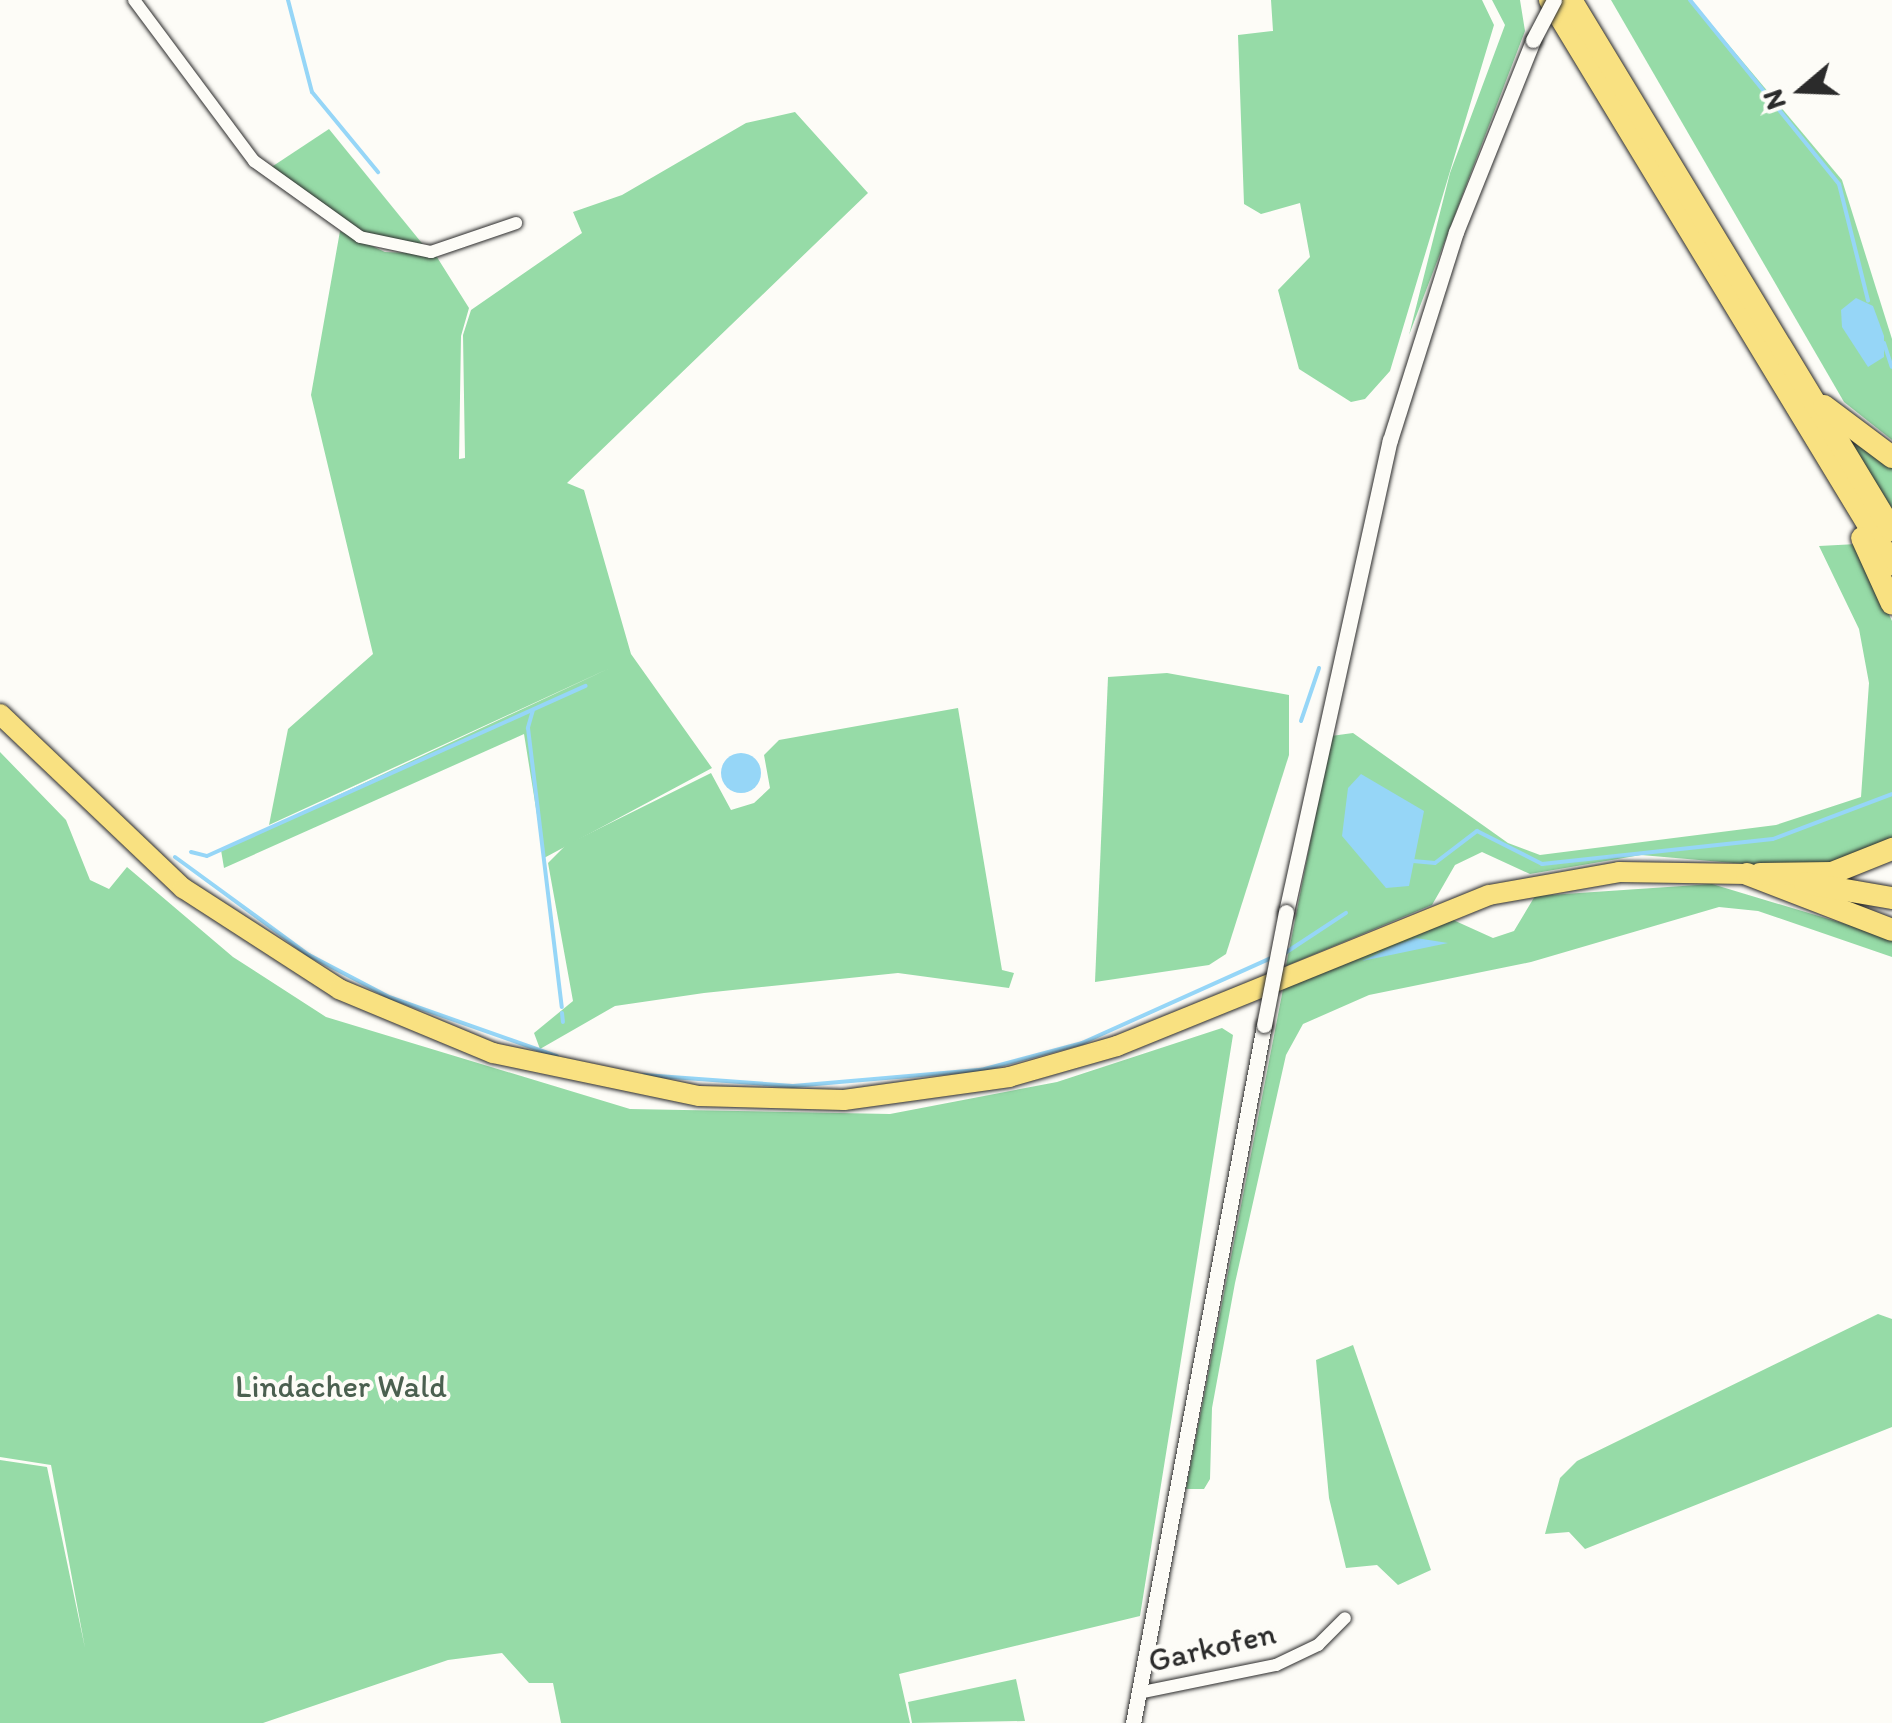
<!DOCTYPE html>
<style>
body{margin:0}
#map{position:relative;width:1892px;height:1723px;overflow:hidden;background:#fdfcf7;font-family:Itim,sans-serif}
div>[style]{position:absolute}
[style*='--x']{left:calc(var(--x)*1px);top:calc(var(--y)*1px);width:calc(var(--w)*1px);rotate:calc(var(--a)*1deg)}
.green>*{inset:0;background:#96dba7}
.water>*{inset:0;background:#96d6f7}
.round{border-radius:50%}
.stream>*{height:4px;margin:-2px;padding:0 2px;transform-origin:2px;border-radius:2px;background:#96d6f7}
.roads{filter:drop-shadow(0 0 2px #2b2b2b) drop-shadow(0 0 2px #2b2b2b)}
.minor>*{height:12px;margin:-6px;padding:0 6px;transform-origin:6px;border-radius:6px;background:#fdfcf7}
.tertiary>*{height:15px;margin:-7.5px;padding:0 7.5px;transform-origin:7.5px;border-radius:7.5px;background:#fdfcf7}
.trunk>*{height:20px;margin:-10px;padding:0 10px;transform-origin:10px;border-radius:10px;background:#f9e181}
.motorway>*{height:22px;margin:-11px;padding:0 11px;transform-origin:11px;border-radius:11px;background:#f9e181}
.bridges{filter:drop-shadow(0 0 2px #2b2b2b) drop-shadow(0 0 2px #2b2b2b)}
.tertiary-bridge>*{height:15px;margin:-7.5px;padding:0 7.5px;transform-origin:7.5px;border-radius:7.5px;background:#fdfcf7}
span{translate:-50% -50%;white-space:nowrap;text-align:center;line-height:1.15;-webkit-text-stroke:8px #fdfcf7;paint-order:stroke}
.park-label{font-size:32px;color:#4b6050}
.street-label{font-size:32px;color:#2b2b2b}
.north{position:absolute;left:1752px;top:40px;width:100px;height:100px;-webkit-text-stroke:8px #fdfcf7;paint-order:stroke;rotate:251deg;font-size:28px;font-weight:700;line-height:40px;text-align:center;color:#2b2b2b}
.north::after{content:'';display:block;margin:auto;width:35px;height:45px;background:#2b2b2b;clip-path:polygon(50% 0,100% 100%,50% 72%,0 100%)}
</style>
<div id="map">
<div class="green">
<div style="clip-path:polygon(1271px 0,1482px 0,1494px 25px,1390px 371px,1365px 399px,1351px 402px,1299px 369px,1278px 290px,1310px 257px,1300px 203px,1261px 214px,1244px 204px,1238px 35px,1273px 31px)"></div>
<div style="clip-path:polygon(1492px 0,1520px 0,1525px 31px,1409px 335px,1450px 173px,1505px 25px)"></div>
<div style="clip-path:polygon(1611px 0,1691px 0,1842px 180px,1892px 339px,1892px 440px,1844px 402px)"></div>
<div style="clip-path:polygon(795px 112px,868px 193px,567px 483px,584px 490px,631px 654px,712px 768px,544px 858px,524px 734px,224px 868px,221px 850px,610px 668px,269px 825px,288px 729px,373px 654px,311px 395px,340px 231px,385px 252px,435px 254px,469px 308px,461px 336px,459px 459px,465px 458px,463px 335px,471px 310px,582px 233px,573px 212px,622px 195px,746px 123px)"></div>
<div style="clip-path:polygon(329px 129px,425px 247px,363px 235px,270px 168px)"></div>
<div style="clip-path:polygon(1840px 434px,1892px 468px,1892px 514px)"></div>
<div style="clip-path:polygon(1857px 544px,1892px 621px,1892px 840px,1852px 864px,1792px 868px,1641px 855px,1530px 874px,1482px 852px,1455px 865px,1432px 905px,1286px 966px,1331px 736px,1353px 733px,1508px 843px,1540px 855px,1776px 825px,1861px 797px,1869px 683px,1859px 629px,1819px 546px)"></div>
<div style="clip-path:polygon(1167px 673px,1289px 695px,1289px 755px,1226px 954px,1209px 965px,1095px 982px,1108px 677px)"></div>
<div style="clip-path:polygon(958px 708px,1002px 970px,1014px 973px,1009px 988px,898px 973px,704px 993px,615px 1006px,540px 1049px,534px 1033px,573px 1001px,548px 863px,566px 845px,711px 773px,731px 810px,754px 803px,770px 788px,764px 755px,779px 740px)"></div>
<div style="clip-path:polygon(0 752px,66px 820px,90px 880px,109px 889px,127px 867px,233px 957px,326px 1017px,630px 1109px,890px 1114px,1057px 1082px,1222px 1028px,1233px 1035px,1140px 1616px,899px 1674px,910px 1723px,561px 1723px,553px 1683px,529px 1683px,502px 1653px,448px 1660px,263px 1723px,0 1723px,0 1460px,47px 1467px,85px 1648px,51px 1465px,0 1457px)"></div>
<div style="clip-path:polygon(1712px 884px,1892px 938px,1892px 957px,1758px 911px,1719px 907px,1531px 962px,1369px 995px,1303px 1024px,1286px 1055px,1235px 1283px,1212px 1408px,1210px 1479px,1204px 1489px,1186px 1489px,1284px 984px,1451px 919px,1493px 938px,1514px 931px,1535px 896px)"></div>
<div style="clip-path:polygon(1878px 1314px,1892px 1319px,1892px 1427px,1585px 1549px,1569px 1532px,1545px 1534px,1560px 1478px,1577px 1461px)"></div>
<div style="clip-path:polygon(1353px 1345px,1431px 1570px,1398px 1585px,1377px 1565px,1346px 1568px,1329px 1498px,1316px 1360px)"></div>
<div style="clip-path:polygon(1016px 1679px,1025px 1721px,912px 1723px,908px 1702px)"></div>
</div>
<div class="water">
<div style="clip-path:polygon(1856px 298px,1873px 306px,1884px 336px,1884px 357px,1868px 367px,1842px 327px,1841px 310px)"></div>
<div class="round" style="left:721px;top:753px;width:40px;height:40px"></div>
<div style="clip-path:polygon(1361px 774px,1424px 811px,1409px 886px,1386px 888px,1342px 836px,1348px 788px)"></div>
<div style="clip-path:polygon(1416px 938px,1448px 943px,1362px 961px,1396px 945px)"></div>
</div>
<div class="stream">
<div style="--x:288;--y:0;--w:95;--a:75.4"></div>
<div style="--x:312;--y:92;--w:104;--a:50.5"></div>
<div style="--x:1690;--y:0;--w:237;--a:51"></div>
<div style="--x:1839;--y:184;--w:120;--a:76"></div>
<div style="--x:1884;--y:343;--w:25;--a:72"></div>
<div style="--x:533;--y:710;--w:19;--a:106"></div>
<div style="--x:528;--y:728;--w:281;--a:83.1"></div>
<div style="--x:1301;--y:721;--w:56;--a:-71.2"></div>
<div style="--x:191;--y:852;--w:16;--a:14"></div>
<div style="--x:207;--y:856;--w:415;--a:-24.2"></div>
<div style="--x:175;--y:857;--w:166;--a:36.2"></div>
<div style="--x:309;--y:955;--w:90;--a:27.7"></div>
<div style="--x:389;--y:997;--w:178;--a:19.4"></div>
<div style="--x:1413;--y:861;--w:22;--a:5"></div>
<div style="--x:1435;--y:863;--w:53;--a:-37.3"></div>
<div style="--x:1477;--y:831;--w:73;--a:26.9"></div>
<div style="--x:1542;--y:864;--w:232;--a:-6.2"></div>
<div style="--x:1773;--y:839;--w:127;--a:-20.7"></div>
<div style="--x:1285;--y:953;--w:73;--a:-33.3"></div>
<div style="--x:562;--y:1013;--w:9;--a:84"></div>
<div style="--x:644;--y:1075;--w:149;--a:4.2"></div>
<div style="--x:793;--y:1086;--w:189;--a:-4.9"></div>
<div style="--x:981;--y:1070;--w:105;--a:-15"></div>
<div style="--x:1082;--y:1043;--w:207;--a:-24.2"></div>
</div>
<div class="roads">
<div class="minor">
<div style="--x:134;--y:0;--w:201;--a:53.3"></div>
<div style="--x:254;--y:161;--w:130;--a:35.6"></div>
<div style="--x:360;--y:237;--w:73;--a:11.9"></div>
<div style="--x:431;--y:252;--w:90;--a:-18.8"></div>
<div style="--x:1138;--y:1693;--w:141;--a:-11.5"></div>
<div style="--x:1276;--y:1665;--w:47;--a:-25.5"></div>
<div style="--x:1318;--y:1645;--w:38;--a:-45"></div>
</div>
<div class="tertiary">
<div style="--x:1286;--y:912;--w:483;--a:-77.6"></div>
<div style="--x:1390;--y:440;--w:218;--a:-72.4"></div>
<div style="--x:1456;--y:232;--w:207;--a:-68.1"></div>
<div style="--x:1133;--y:1723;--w:710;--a:-79.37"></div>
</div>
<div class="trunk">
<div style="--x:0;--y:714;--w:253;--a:43.6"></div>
<div style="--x:183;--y:888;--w:186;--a:32.9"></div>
<div style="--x:339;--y:989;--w:167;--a:22.6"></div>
<div style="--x:493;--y:1053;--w:210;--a:11.8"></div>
<div style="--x:699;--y:1096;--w:145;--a:1.6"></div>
<div style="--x:844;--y:1100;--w:167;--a:-7.9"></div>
<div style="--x:1009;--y:1077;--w:112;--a:-16"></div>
<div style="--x:1117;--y:1046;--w:401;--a:-22.1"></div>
<div style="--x:1489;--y:895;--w:132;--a:-10"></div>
<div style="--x:1619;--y:872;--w:128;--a:0.9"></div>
</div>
<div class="motorway">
<div style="--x:1550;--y:0;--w:660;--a:58.77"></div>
<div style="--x:1571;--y:0;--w:620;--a:58.8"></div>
<div style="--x:1824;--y:406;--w:85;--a:36.9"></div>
<div style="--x:1862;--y:538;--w:72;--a:65.6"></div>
<div style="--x:1747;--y:874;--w:155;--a:21.1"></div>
<div style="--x:1760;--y:874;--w:72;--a:-0.8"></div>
<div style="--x:1832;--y:873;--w:65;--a:-21.8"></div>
<div style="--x:1805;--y:883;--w:88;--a:9.8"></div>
</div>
</div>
<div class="bridges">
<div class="tertiary-bridge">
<div style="--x:1533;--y:40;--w:45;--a:-62.3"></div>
<div style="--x:1264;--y:1025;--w:115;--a:-79"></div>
</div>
</div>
<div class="park-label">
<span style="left:341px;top:1386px">Lindacher Wald</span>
</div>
<div class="street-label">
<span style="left:1212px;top:1647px;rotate:-13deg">Garkofen</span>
</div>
<div class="north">N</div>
</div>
